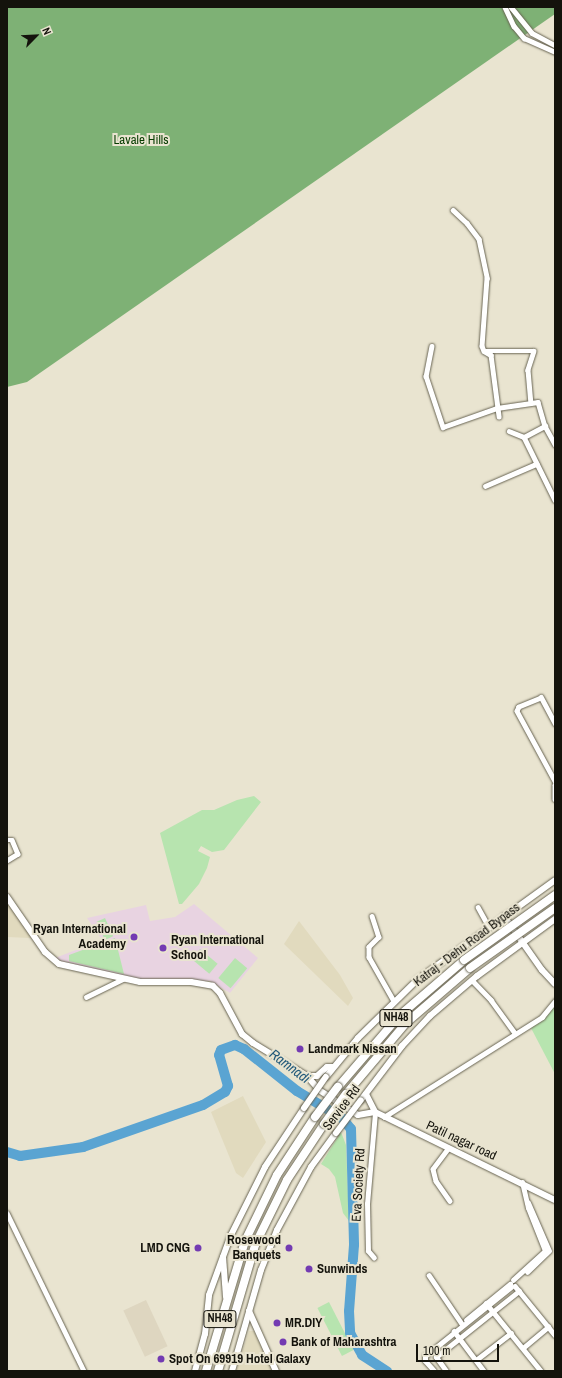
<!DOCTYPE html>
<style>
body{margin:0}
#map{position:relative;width:562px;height:1378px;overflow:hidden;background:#e9e4d0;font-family:"Archivo Narrow",sans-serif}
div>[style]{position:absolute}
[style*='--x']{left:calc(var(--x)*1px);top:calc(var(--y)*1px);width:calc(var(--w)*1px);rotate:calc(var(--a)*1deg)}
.built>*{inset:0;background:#e1dabe}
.industrial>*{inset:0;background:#ded6c0;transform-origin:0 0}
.education>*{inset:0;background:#e8d3e1}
.green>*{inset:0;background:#b7e4af;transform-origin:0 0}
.forest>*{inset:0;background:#7eb175}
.river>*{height:10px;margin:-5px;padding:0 5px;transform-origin:5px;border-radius:5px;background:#5aa4d2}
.roads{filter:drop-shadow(0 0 1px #686452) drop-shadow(0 0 1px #686452)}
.street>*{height:4.5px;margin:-2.25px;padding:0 2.25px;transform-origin:2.25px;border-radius:2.25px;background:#fff}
.secondary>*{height:6px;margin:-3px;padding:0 3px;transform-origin:3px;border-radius:3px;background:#fff}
.highway>*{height:8px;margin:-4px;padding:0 4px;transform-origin:4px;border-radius:4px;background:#fff}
.bridges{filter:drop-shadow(0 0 1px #686452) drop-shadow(0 0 1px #686452)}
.secondary-bridge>*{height:6px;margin:-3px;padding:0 3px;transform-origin:3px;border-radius:3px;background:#fff}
.highway-bridge>*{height:8px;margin:-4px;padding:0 4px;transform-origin:4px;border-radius:4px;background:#fff}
.dots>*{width:11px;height:11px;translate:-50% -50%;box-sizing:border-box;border:2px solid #e9e4d0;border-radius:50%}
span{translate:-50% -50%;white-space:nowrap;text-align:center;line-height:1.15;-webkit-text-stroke:4px #e9e4d0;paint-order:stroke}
.shield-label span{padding:1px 3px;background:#e9e4d0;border:1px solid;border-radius:3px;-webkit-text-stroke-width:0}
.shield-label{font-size:12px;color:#14130c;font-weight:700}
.park-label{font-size:13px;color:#063c00}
.poi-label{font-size:13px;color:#14130c;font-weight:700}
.right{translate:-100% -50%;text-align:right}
.left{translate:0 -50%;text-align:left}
.street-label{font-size:13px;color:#14130c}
.water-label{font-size:14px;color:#22597a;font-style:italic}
.frame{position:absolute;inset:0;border:8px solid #14130c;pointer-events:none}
.north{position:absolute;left:16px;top:16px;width:40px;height:40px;-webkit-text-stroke:3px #e9e4d0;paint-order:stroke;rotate:66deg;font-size:11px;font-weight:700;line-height:16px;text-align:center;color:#14130c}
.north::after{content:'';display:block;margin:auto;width:14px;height:18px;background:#14130c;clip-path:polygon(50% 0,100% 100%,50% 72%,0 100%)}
.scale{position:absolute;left:416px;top:1344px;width:83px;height:18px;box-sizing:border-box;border:2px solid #14130c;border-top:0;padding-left:5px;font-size:12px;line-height:14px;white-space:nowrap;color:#14130c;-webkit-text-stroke:3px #e9e4d0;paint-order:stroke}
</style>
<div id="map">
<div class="built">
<div style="clip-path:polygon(7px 900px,32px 937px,31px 938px,7px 937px)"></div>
<div style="clip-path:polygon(299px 921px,340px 975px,353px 998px,348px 1006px,284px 944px)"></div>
<div style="clip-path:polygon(243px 1096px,266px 1142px,243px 1178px,236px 1173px,211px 1112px)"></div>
<div style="clip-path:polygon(249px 1331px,254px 1331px,273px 1371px,236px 1371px)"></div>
</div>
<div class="industrial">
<div style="left:146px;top:1300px;width:51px;height:25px;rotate:65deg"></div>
</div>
<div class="education">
<div style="clip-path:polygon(194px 904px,258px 958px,230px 993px,210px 981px,141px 980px,59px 963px,55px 958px,102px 940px,87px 918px,146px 905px,150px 921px,175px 917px)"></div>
</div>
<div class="green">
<div style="clip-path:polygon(254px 796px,261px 802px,224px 850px,212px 852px,201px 846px,198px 851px,210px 857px,207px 868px,199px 884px,182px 904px,179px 904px,160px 833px,202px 810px,214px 810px,237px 800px)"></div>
<div style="left:105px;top:918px;width:20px;height:9px;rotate:66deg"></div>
<div style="clip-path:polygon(115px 938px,124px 974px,69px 961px,69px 955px)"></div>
<div style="left:200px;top:949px;width:23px;height:13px;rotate:40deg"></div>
<div style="left:235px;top:958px;width:16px;height:26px;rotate:40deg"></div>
<div style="clip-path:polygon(555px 1000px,555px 1074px,531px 1028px)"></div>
<div style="clip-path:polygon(341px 1132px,346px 1145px,349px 1221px,343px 1213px,335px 1177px,329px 1169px,321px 1164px)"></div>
<div style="left:329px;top:1302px;width:54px;height:13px;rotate:63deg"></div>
</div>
<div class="forest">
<div style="clip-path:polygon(7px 7px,555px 7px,555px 14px,27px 382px,7px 387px)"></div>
</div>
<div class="river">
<div style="--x:7;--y:1152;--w:14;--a:17"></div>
<div style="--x:20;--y:1156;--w:64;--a:-8.1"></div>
<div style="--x:83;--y:1147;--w:127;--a:-19.3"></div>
<div style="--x:203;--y:1105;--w:26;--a:-31"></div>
<div style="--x:225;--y:1092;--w:7;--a:-63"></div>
<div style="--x:228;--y:1086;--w:32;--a:-106"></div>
<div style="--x:219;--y:1055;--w:5;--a:-68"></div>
<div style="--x:221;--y:1050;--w:15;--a:-20"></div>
<div style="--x:235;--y:1045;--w:10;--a:24"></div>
<div style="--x:244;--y:1049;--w:68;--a:38.4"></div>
<div style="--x:297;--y:1091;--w:52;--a:31"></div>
<div style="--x:342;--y:1118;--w:14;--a:51"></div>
<div style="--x:351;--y:1129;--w:116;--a:88.5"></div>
<div style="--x:354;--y:1245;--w:66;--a:94.3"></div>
<div style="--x:349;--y:1311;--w:22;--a:87"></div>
<div style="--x:350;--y:1333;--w:25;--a:61"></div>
<div style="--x:362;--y:1355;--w:30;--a:33"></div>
</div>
<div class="roads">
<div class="street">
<div style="--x:505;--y:7;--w:21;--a:65"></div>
<div style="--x:514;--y:26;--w:16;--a:50"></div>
<div style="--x:524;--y:38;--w:34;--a:24"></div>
<div style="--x:511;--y:7;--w:33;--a:51"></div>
<div style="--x:532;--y:33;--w:26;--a:28"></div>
<div style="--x:453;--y:210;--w:19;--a:43"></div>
<div style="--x:467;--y:223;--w:20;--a:53"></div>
<div style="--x:479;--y:239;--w:40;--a:78"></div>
<div style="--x:487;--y:278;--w:68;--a:94.2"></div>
<div style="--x:482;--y:346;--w:5;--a:68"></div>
<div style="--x:484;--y:351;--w:8;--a:30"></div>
<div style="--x:491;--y:355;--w:62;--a:82.5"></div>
<div style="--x:432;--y:346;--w:31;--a:101"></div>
<div style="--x:426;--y:376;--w:54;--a:71.6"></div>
<div style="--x:443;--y:427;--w:57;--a:-19.4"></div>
<div style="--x:497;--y:408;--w:41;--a:-8.3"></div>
<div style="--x:538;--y:402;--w:25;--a:74"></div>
<div style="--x:484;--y:351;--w:50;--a:0"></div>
<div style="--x:534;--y:351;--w:20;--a:108"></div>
<div style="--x:528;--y:370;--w:33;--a:85"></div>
<div style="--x:509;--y:431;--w:16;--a:22"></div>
<div style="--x:524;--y:437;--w:70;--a:63.8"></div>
<div style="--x:524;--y:437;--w:24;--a:-28"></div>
<div style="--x:545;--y:426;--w:21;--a:61"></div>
<div style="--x:485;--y:486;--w:56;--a:-23.3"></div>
<div style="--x:555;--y:724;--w:30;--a:-118"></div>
<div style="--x:541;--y:698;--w:24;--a:158"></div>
<div style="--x:519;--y:707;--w:4;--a:117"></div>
<div style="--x:517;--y:711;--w:80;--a:61.5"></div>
<div style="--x:555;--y:785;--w:14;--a:90"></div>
<div style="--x:7;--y:840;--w:5;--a:0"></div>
<div style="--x:12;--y:840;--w:15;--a:67"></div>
<div style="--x:18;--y:854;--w:13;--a:148"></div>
<div style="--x:478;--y:907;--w:23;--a:61"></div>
<div style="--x:372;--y:916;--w:22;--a:72"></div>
<div style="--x:379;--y:937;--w:14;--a:135"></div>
<div style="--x:369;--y:947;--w:10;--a:90"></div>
<div style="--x:369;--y:957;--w:51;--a:60.4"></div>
<div style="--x:472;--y:980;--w:28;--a:46"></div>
<div style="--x:491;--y:1000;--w:41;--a:54"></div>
<div style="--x:86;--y:997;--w:41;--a:-25.9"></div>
<div style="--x:384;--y:1117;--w:187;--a:-32.3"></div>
<div style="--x:542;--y:1017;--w:21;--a:-51"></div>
<div style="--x:449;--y:1148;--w:26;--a:127"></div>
<div style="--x:433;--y:1169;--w:12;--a:76"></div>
<div style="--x:436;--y:1181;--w:24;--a:55"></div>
<div style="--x:7;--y:1213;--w:176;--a:64"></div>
<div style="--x:374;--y:1258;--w:9;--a:-131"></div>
<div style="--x:368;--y:1251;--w:47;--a:-91.2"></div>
<div style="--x:367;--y:1204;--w:92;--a:-85"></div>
<div style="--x:527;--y:1272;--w:30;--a:-44"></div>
<div style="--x:549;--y:1251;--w:52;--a:-113.6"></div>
<div style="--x:429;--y:1275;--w:59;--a:56"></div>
<div style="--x:513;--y:1280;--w:43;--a:-42.2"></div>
<div style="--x:545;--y:1251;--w:46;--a:-111.6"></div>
<div style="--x:528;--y:1208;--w:26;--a:-103"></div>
<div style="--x:515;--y:1286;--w:63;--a:50.8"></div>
<div style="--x:486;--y:1303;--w:87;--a:51"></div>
<div style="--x:466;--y:1320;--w:57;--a:-39.3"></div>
<div style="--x:454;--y:1331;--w:50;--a:53.1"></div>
<div style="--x:523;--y:1348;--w:33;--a:-40"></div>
<div style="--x:476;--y:1360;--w:44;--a:-37.6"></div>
<div style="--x:434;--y:1371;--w:13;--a:-132"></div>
<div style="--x:425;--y:1361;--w:5;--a:-90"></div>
<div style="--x:425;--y:1356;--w:110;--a:-38.7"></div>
<div style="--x:446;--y:1371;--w:17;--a:-126"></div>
<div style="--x:436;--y:1357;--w:106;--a:-38.5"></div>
</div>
<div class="secondary">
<div style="--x:7;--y:897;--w:67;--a:55.4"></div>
<div style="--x:45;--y:952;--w:18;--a:41"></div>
<div style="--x:59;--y:964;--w:83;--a:12.5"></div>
<div style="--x:140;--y:982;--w:51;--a:0"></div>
<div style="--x:191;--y:982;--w:22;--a:10"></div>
<div style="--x:213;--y:986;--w:10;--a:45"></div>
<div style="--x:220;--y:993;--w:47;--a:61.8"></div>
<div style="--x:242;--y:1034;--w:14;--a:39"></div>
<div style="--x:253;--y:1043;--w:63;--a:31.4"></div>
<div style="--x:307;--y:1076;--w:10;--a:0"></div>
<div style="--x:317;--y:1076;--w:13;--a:-42"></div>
<div style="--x:327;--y:1067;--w:6;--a:0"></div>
<div style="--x:504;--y:916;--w:66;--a:54.9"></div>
<div style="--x:542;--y:970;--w:19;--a:47"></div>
<div style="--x:307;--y:1076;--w:18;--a:49"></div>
<div style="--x:319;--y:1090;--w:46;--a:32.7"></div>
<div style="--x:358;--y:1115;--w:17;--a:-10"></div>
<div style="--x:326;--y:1077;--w:50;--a:-50.6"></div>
<div style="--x:358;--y:1038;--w:83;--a:-44.5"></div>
<div style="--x:417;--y:980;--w:170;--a:-35.9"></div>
<div style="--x:366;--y:1094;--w:20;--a:63"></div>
<div style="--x:375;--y:1112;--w:200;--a:26.1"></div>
<div style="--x:361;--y:1100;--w:68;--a:-52.8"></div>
<div style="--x:402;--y:1046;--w:41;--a:-47"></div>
<div style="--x:430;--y:1016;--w:62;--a:-40.4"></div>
<div style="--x:477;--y:976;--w:97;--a:-36.2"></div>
<div style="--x:223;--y:1257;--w:40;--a:85.7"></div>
<div style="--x:249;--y:1311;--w:66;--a:65.8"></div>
<div style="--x:195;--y:1371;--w:38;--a:-75"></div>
<div style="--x:205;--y:1334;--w:39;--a:-84"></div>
<div style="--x:209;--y:1295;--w:64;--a:-69.9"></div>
<div style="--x:231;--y:1235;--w:76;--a:-63.4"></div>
<div style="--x:265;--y:1167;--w:71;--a:-56.5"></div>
<div style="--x:232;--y:1371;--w:105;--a:-74"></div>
<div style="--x:261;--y:1270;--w:43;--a:-68.2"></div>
<div style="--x:277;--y:1230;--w:72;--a:-61.6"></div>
<div style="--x:311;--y:1167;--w:42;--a:-53.7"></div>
</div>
<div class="highway">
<div style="--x:338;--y:1087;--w:94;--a:-49.3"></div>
<div style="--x:399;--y:1016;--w:86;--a:-40.7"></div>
<div style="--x:346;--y:1094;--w:93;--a:-49.8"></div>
<div style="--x:406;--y:1023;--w:84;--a:-40.7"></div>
<div style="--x:206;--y:1371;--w:136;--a:-73.3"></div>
<div style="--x:245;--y:1241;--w:73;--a:-64.1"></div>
<div style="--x:277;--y:1175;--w:69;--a:-56.8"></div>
<div style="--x:218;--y:1371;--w:131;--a:-73.6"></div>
<div style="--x:255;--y:1245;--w:72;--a:-63.8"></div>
<div style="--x:287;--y:1180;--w:67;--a:-56.5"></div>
</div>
</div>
<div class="bridges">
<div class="secondary-bridge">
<div style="--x:304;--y:1108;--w:38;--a:-55"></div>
<div style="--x:336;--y:1133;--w:41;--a:-52.9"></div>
</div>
<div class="highway-bridge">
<div style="--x:464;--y:960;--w:112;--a:-35.5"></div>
<div style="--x:470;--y:968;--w:104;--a:-35.2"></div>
<div style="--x:315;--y:1117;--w:38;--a:-53"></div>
<div style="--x:324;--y:1124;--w:37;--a:-54"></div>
</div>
</div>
<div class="dots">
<div style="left:134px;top:937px;background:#733bb2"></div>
<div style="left:163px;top:948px;background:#733bb2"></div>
<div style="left:300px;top:1049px;background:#733bb2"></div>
<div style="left:198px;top:1248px;background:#733bb2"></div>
<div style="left:289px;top:1248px;background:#733bb2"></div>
<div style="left:309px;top:1269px;background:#733bb2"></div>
<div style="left:277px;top:1323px;background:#733bb2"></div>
<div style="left:283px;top:1342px;background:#733bb2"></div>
<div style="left:161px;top:1359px;background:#733bb2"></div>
</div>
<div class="shield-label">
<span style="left:396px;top:1018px">NH48</span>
<span style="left:220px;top:1319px">NH48</span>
</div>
<div class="park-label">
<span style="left:141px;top:140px">Lavale Hills</span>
</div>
<div class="poi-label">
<span class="right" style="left:126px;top:937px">Ryan International<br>Academy</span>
<span class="left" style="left:171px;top:948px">Ryan International<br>School</span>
<span class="left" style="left:308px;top:1049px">Landmark Nissan</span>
<span class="right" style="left:281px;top:1248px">Rosewood<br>Banquets</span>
<span class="right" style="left:190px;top:1248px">LMD CNG</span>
<span class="left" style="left:317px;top:1269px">Sunwinds</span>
<span class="left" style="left:285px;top:1323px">MR.DIY</span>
<span class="left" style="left:291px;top:1342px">Bank of Maharashtra</span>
<span class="left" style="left:169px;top:1359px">Spot On 69919 Hotel Galaxy</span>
</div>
<div class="street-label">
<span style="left:467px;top:945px;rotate:-37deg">Katraj - Dehu Road Bypass</span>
<span style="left:342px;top:1108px;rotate:-53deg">Service Rd</span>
<span style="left:461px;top:1141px;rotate:25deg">Patil nagar road</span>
<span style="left:359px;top:1185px;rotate:-87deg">Eva Society Rd</span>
</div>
<div class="water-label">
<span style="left:290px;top:1066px;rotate:37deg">Ramnadi</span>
</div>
<div class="frame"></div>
<div class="north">N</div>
<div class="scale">100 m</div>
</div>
